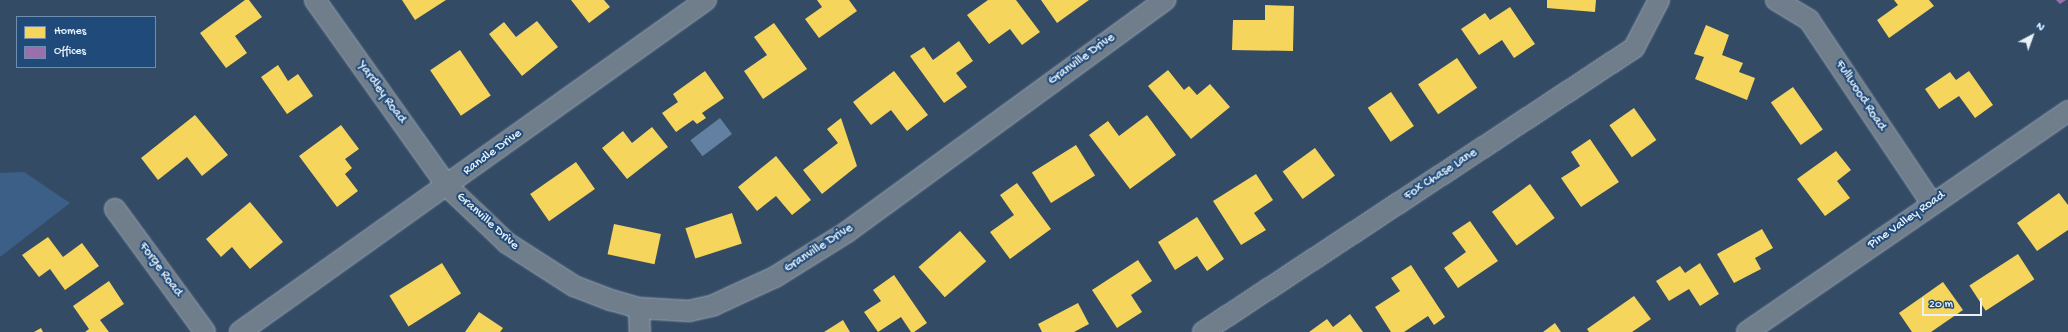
<!DOCTYPE html>
<style>
body{margin:0}
#map{position:relative;width:2068px;height:332px;overflow:hidden;background:#344b65;font-family:"Gochi Hand",sans-serif}
div>[style]{position:absolute}
[style*='--x']{left:calc(var(--x)*1px);top:calc(var(--y)*1px);width:calc(var(--w)*1px);rotate:calc(var(--a)*1deg)}
.green>*{inset:0;background:#3b5f87}
.water>*{inset:0;background:#6280a1;transform-origin:0 0}
.homes>*{inset:0;background:#f6d55c;transform-origin:0 0}
.offices>*{inset:0;background:#9970ab}
.roads{filter:drop-shadow(0 0 1px #9aa6b3) drop-shadow(0 0 1px #9aa6b3)}
.minor>*{height:20px;margin:-10px;padding:0 10px;transform-origin:10px;border-radius:10px;background:#707e8c}
span{translate:-50% -50%;white-space:nowrap;text-align:center;line-height:1.15;-webkit-text-stroke:4px #1f4a7a;paint-order:stroke}
.street-label{font-size:13px;color:#e8f1f8}
.legend{position:absolute;left:16px;top:16px;width:140px;height:52px;box-sizing:border-box;background:#1f4a7a;border:1px solid #6f8dac;margin:0;padding:5px 7px;list-style:none;font-size:12px;color:#e8f1f8}
.legend li{display:flex;align-items:center;gap:8px;height:20px}
.legend b{width:20px;border:1px solid #6f8dac}
.north{position:absolute;left:2012px;top:16px;width:40px;height:40px;-webkit-text-stroke:3px #1f4a7a;paint-order:stroke;rotate:41deg;font-size:11px;font-weight:700;line-height:16px;text-align:center;color:#e8f1f8}
.north::after{content:'';display:block;margin:auto;width:14px;height:18px;background:#e8f1f8;clip-path:polygon(50% 0,100% 100%,50% 72%,0 100%)}
.scale{position:absolute;left:1922px;top:298px;width:60px;height:18px;box-sizing:border-box;border:2px solid #e8f1f8;border-top:0;padding-left:5px;font-size:12px;line-height:14px;white-space:nowrap;color:#e8f1f8;-webkit-text-stroke:3px #1f4a7a;paint-order:stroke}
</style>
<div id="map">
<div class="green">
<div style="clip-path:polygon(24px 172px,70px 203px,0 257px,0 173px)"></div>
</div>
<div class="water">
<div style="left:720px;top:118px;width:20px;height:37px;rotate:53deg"></div>
</div>
<div class="homes">
<div style="clip-path:polygon(245px 0,249px 0,262px 17px,235px 36px,247px 53px,226px 68px,200px 33px)"></div>
<div style="clip-path:polygon(402px 0,446px 0,415px 20px)"></div>
<div style="clip-path:polygon(571px 0,604px 0,610px 7px,589px 23px)"></div>
<div style="clip-path:polygon(817px 0,849px 0,857px 11px,819px 38px,805px 19px,822px 7px)"></div>
<div style="clip-path:polygon(988px 0,1016px 0,1040px 32px,1022px 45px,1010px 29px,989px 44px,967px 15px)"></div>
<div style="clip-path:polygon(1041px 0,1089px 0,1057px 23px)"></div>
<div style="clip-path:polygon(1547px 0,1596px 0,1595px 12px,1547px 8px)"></div>
<div style="clip-path:polygon(1894px 0,1929px 0,1934px 6px,1889px 38px,1877px 20px,1898px 5px)"></div>
<div style="clip-path:polygon(1265px 5px,1294px 6px,1293px 51px,1232px 50px,1233px 20px,1265px 20px)"></div>
<div style="clip-path:polygon(1510px 7px,1535px 44px,1514px 58px,1502px 40px,1479px 55px,1461px 29px,1485px 13px,1490px 20px)"></div>
<div style="clip-path:polygon(537px 21px,558px 47px,522px 76px,489px 34px,504px 22px,516px 37px)"></div>
<div style="clip-path:polygon(774px 23px,807px 69px,763px 99px,744px 71px,767px 55px,754px 37px)"></div>
<div style="clip-path:polygon(1706px 25px,1729px 35px,1722px 55px,1743px 63px,1739px 72px,1755px 78px,1747px 100px,1695px 79px,1704px 57px,1694px 54px)"></div>
<div style="clip-path:polygon(959px 41px,973px 61px,956px 73px,967px 87px,944px 103px,910px 56px,924px 47px,933px 60px)"></div>
<div style="left:460px;top:50px;width:55px;height:36px;rotate:56deg"></div>
<div style="left:1457px;top:58px;width:36px;height:47px;rotate:56deg"></div>
<div style="clip-path:polygon(278px 65px,288px 81px,298px 74px,313px 96px,287px 114px,261px 77px)"></div>
<div style="clip-path:polygon(1168px 70px,1184px 90px,1189px 86px,1197px 95px,1210px 84px,1230px 107px,1191px 139px,1148px 86px)"></div>
<div style="clip-path:polygon(705px 71px,724px 98px,702px 113px,706px 118px,697px 124px,693px 120px,676px 132px,662px 113px,678px 102px,673px 94px)"></div>
<div style="clip-path:polygon(894px 71px,928px 115px,907px 131px,891px 110px,871px 125px,853px 102px)"></div>
<div style="clip-path:polygon(1969px 71px,1993px 105px,1975px 118px,1959px 96px,1939px 109px,1925px 89px,1950px 72px,1956px 80px)"></div>
<div style="left:1793px;top:87px;width:52px;height:27px;rotate:55deg"></div>
<div style="left:1391px;top:92px;width:41px;height:28px;rotate:56deg"></div>
<div style="left:1634px;top:108px;width:39px;height:30px;rotate:55deg"></div>
<div style="clip-path:polygon(195px 115px,228px 155px,202px 176px,187px 157px,158px 180px,141px 158px)"></div>
<div style="clip-path:polygon(1147px 115px,1176px 155px,1130px 189px,1089px 135px,1108px 121px,1119px 136px)"></div>
<div style="clip-path:polygon(841px 118px,857px 166px,822px 194px,803px 170px,838px 143px,827px 129px)"></div>
<div style="clip-path:polygon(341px 125px,359px 149px,345px 159px,352px 168px,345px 174px,358px 191px,337px 207px,299px 156px)"></div>
<div style="clip-path:polygon(652px 127px,668px 147px,627px 179px,602px 148px,623px 131px,632px 143px)"></div>
<div style="clip-path:polygon(1590px 139px,1619px 182px,1581px 207px,1561px 178px,1580px 166px,1571px 152px)"></div>
<div style="left:1076px;top:145px;width:36px;height:52px;rotate:58deg"></div>
<div style="left:1315px;top:148px;width:34px;height:40px;rotate:54deg"></div>
<div style="clip-path:polygon(1836px 151px,1851px 170px,1837px 181px,1850px 198px,1825px 216px,1797px 179px)"></div>
<div style="clip-path:polygon(776px 156px,811px 200px,792px 215px,776px 196px,757px 211px,738px 187px)"></div>
<div style="left:576px;top:162px;width:33px;height:56px;rotate:55deg"></div>
<div style="clip-path:polygon(1256px 174px,1273px 200px,1254px 213px,1266px 230px,1241px 245px,1213px 201px)"></div>
<div style="clip-path:polygon(1017px 183px,1051px 229px,1010px 259px,990px 232px,1014px 215px,1000px 195px)"></div>
<div style="left:1530px;top:184px;width:42px;height:47px;rotate:54deg"></div>
<div style="clip-path:polygon(2059px 193px,2068px 205px,2068px 230px,2037px 251px,2017px 223px)"></div>
<div style="clip-path:polygon(250px 202px,283px 242px,250px 269px,232px 247px,221px 257px,206px 239px)"></div>
<div style="left:732px;top:213px;width:32px;height:49px;rotate:72deg"></div>
<div style="clip-path:polygon(1197px 217px,1224px 259px,1207px 271px,1197px 256px,1175px 270px,1158px 242px)"></div>
<div style="clip-path:polygon(1470px 221px,1498px 261px,1458px 288px,1444px 268px,1466px 252px,1452px 233px)"></div>
<div style="left:614px;top:224px;width:48px;height:31px;rotate:12deg"></div>
<div style="clip-path:polygon(1762px 229px,1773px 248px,1755px 258px,1761px 269px,1734px 283px,1717px 254px)"></div>
<div style="left:960px;top:231px;width:40px;height:55px;rotate:49deg"></div>
<div style="clip-path:polygon(48px 237px,63px 257px,82px 243px,99px 266px,65px 290px,50px 269px,39px 277px,22px 255px)"></div>
<div style="left:2018px;top:254px;width:30px;height:58px;rotate:57deg"></div>
<div style="clip-path:polygon(1138px 260px,1152px 281px,1131px 295px,1142px 312px,1117px 328px,1092px 290px)"></div>
<div style="left:442px;top:263px;width:36px;height:62px;rotate:58deg"></div>
<div style="clip-path:polygon(1700px 263px,1719px 294px,1700px 306px,1689px 289px,1669px 301px,1656px 281px,1680px 266px,1685px 273px)"></div>
<div style="clip-path:polygon(1411px 265px,1445px 317px,1434px 325px,1428px 316px,1404px 332px,1391px 332px,1375px 307px,1400px 291px,1391px 278px)"></div>
<div style="clip-path:polygon(894px 275px,927px 323px,914px 332px,911px 332px,901px 317px,878px 332px,864px 312px,881px 301px,873px 290px)"></div>
<div style="clip-path:polygon(109px 281px,124px 304px,100px 320px,109px 332px,85px 332px,89px 329px,73px 306px)"></div>
<div style="clip-path:polygon(1943px 282px,1963px 310px,1931px 332px,1912px 332px,1899px 313px)"></div>
<div style="clip-path:polygon(1634px 296px,1651px 319px,1632px 332px,1589px 332px,1587px 329px)"></div>
<div style="clip-path:polygon(1078px 303px,1089px 324px,1074px 332px,1042px 332px,1038px 324px)"></div>
<div style="clip-path:polygon(479px 312px,503px 328px,500px 332px,465px 332px)"></div>
<div style="clip-path:polygon(1350px 314px,1363px 332px,1309px 332px,1327px 319px,1333px 327px)"></div>
<div style="clip-path:polygon(843px 320px,850px 332px,824px 332px)"></div>
<div style="clip-path:polygon(1555px 323px,1561px 332px,1543px 332px)"></div>
<div style="clip-path:polygon(41px 328px,43px 332px,34px 332px)"></div>
</div>
<div class="offices">
<div style="clip-path:polygon(2056px 0,2066px 0,2060px 4px)"></div>
</div>
<div class="roads">
<div class="minor">
<div style="--x:315;--y:0;--w:228;--a:54.6"></div>
<div style="--x:447;--y:186;--w:83;--a:43.5"></div>
<div style="--x:507;--y:243;--w:80;--a:32.7"></div>
<div style="--x:574;--y:286;--w:40;--a:21"></div>
<div style="--x:611;--y:300;--w:29;--a:16"></div>
<div style="--x:639;--y:308;--w:50;--a:3.4"></div>
<div style="--x:689;--y:311;--w:26;--a:-13"></div>
<div style="--x:714;--y:305;--w:67;--a:-24.7"></div>
<div style="--x:775;--y:277;--w:85;--a:-32"></div>
<div style="--x:847;--y:232;--w:394;--a:-36.1"></div>
<div style="--x:1776;--y:0;--w:39;--a:31"></div>
<div style="--x:1809;--y:20;--w:221;--a:56.2"></div>
<div style="--x:115;--y:209;--w:152;--a:53.8"></div>
<div style="--x:639;--y:308;--w:24;--a:88"></div>
<div style="--x:240;--y:332;--w:572;--a:-35.47"></div>
<div style="--x:1203;--y:332;--w:516;--a:-33.38"></div>
<div style="--x:1634;--y:48;--w:54;--a:-62.5"></div>
<div style="--x:1747;--y:332;--w:390;--a:-34.5"></div>
</div>
</div>
<div class="street-label">
<span style="left:1082px;top:60px;rotate:-36deg">Granville Drive</span>
<span style="left:381px;top:93px;rotate:54deg">Yardley Road</span>
<span style="left:1860px;top:96px;rotate:57deg">Fullwood Road</span>
<span style="left:493px;top:153px;rotate:-36deg">Randle Drive</span>
<span style="left:1441px;top:175px;rotate:-33deg">Fox Chase Lane</span>
<span style="left:1907px;top:221px;rotate:-35deg">Pine Valley Road</span>
<span style="left:487px;top:222px;rotate:42deg">Granville Drive</span>
<span style="left:819px;top:249px;rotate:-33deg">Granville Drive</span>
<span style="left:160px;top:270px;rotate:54deg">Forge Road</span>
</div>
<ul class="legend">
<li><b style="height:11px;background:#f6d55c"></b>Homes</li>
<li><b style="height:11px;background:#9970ab"></b>Offices</li>
</ul>
<div class="north">N</div>
<div class="scale">20 m</div>
</div>
